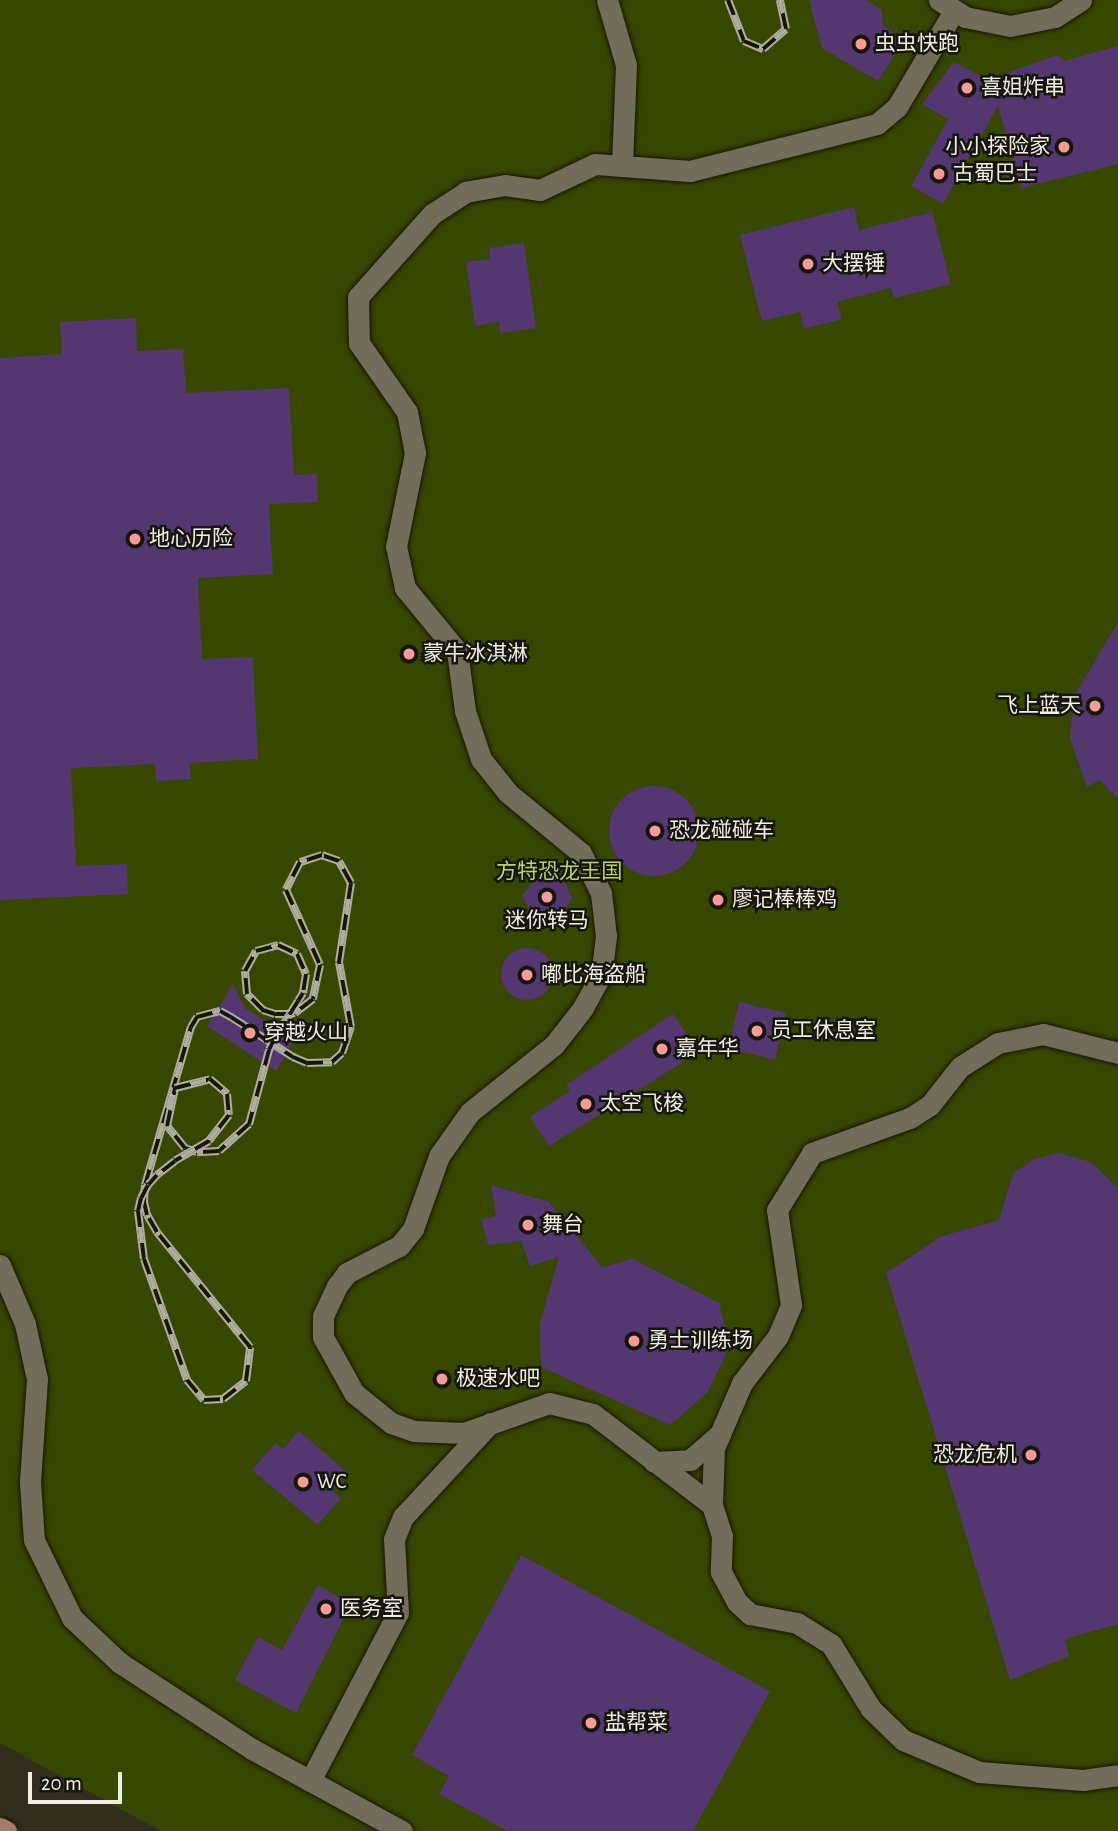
<!DOCTYPE html>
<meta charset="utf-8">
<style>
body{margin:0}
#map{position:relative;width:1118px;height:1831px;overflow:hidden;background:#322d1d;font-family:"Alegreya Sans","Noto Sans SC",sans-serif}
div>[style]{position:absolute}
[style*='--x']{left:calc(var(--x)*1px);top:calc(var(--y)*1px);width:calc(var(--w)*1px);rotate:calc(var(--a)*1deg)}
.green>*{inset:0;background:#374700}
.building>*{inset:0;background:#543670;transform-origin:0 0}
.round{border-radius:50%}
.roads{filter:drop-shadow(0 0 2px #1a1506) drop-shadow(0 0 2px #1a1506)}
.minor>*{height:21px;margin:-10.5px;padding:0 10.5px;transform-origin:10.5px;border-radius:10.5px;background:#726d5b}
.major>*{height:21px;margin:-10.5px;padding:0 10.5px;transform-origin:10.5px;border-radius:10.5px;background:#a77d65}
.rail>*{height:8px;margin-top:-4px;transform-origin:0;background:repeating-linear-gradient(90deg,#17160e 0 16px,#b0ada1 0 32px);box-sizing:border-box;border-block:2px solid #b0ada1}
.dots>*{width:19px;height:19px;translate:-50% -50%;box-sizing:border-box;border:4px solid #17160e;border-radius:50%}
span{translate:-50% -50%;white-space:nowrap;text-align:center;line-height:1.15;-webkit-text-stroke:5px #17160e;paint-order:stroke}
.poi-label{font-size:21px;color:#f1eee4}
.left{translate:0 -50%;text-align:left}
.right{translate:-100% -50%;text-align:right}
.park-label{font-size:21px;color:#b6d370}
.scale{position:absolute;left:28px;top:1772px;width:94px;height:32px;box-sizing:border-box;border:4px solid #f1eee4;border-top:0;padding-left:9px;font-size:21px;line-height:24px;white-space:nowrap;color:#f1eee4;-webkit-text-stroke:5px #17160e;paint-order:stroke}
</style>
<div id="map">
<div class="green">
<div style="clip-path:polygon(0 0,1118px 0,1118px 1831px,161px 1831px,0 1743px)"></div>
</div>
<div class="building">
<div style="clip-path:polygon(809px 0,866px 0,881px 9px,884px 26px,904px 40px,878px 81px,822px 48px)"></div>
<div style="clip-path:polygon(1118px 46px,1118px 164px,1021px 188px,998px 106px,943px 204px,911px 186px,948px 119px,922px 104px,954px 62px,988px 80px,1057px 55px,1065px 61px)"></div>
<div style="clip-path:polygon(854px 207px,859px 230px,932px 212px,951px 284px,894px 298px,891px 288px,837px 302px,842px 319px,804px 329px,800px 312px,762px 321px,740px 235px)"></div>
<div style="clip-path:polygon(524px 243px,536px 328px,500px 333px,499px 322px,475px 326px,466px 262px,490px 259px,489px 248px)"></div>
<div style="clip-path:polygon(136px 318px,137px 351px,183px 349px,186px 393px,289px 388px,294px 475px,317px 474px,318px 502px,269px 504px,273px 574px,198px 578px,202px 659px,253px 657px,258px 759px,190px 763px,191px 779px,156px 781px,155px 764px,71px 768px,76px 866px,127px 864px,128px 894px,0 900px,0 358px,62px 354px,60px 322px)"></div>
<div style="clip-path:polygon(1118px 622px,1118px 799px,1100px 780px,1087px 787px,1070px 738px,1074px 696px)"></div>
<div class="round" style="left:609px;top:786px;width:90px;height:90px"></div>
<div style="clip-path:polygon(543px 872px,563px 878px,572px 898px,561px 917px,538px 927px,522px 895px)"></div>
<div class="round" style="left:501px;top:948px;width:52px;height:52px"></div>
<div style="clip-path:polygon(233px 984px,245px 1008px,294px 1040px,276px 1071px,207px 1026px)"></div>
<div style="left:739px;top:1002px;width:48px;height:48px;rotate:13deg"></div>
<div style="clip-path:polygon(673px 1014px,699px 1052px,549px 1146px,530px 1117px,570px 1091px,566px 1085px)"></div>
<div style="clip-path:polygon(1059px 1153px,1091px 1162px,1118px 1188px,1118px 1624px,1065px 1639px,1069px 1656px,1010px 1680px,886px 1273px,942px 1236px,999px 1220px,1013px 1174px,1034px 1159px)"></div>
<div style="clip-path:polygon(491px 1185px,549px 1202px,602px 1267px,633px 1259px,719px 1303px,730px 1345px,708px 1392px,670px 1425px,541px 1367px,540px 1323px,559px 1257px,530px 1266px,521px 1241px,488px 1245px,481px 1219px,496px 1216px)"></div>
<div style="clip-path:polygon(299px 1431px,348px 1473px,332px 1491px,341px 1498px,318px 1525px,252px 1470px,276px 1443px,283px 1449px)"></div>
<div style="clip-path:polygon(521px 1555px,770px 1691px,693px 1831px,508px 1831px,439px 1794px,449px 1776px,412px 1755px)"></div>
<div style="clip-path:polygon(318px 1585px,351px 1604px,296px 1713px,235px 1680px,258px 1637px,282px 1650px)"></div>
</div>
<div class="roads">
<div class="minor">
<div style="--x:607;--y:0;--w:68;--a:73.7"></div>
<div style="--x:626;--y:65;--w:101;--a:92.3"></div>
<div style="--x:939;--y:0;--w:31;--a:33"></div>
<div style="--x:965;--y:17;--w:46;--a:11.3"></div>
<div style="--x:1010;--y:26;--w:46;--a:-11.3"></div>
<div style="--x:1055;--y:17;--w:31;--a:-33"></div>
<div style="--x:954;--y:11;--w:112;--a:120.7"></div>
<div style="--x:897;--y:107;--w:26;--a:140"></div>
<div style="--x:877;--y:124;--w:193;--a:165.9"></div>
<div style="--x:690;--y:171;--w:95;--a:-175.8"></div>
<div style="--x:595;--y:164;--w:61;--a:154.7"></div>
<div style="--x:540;--y:190;--w:35;--a:-172"></div>
<div style="--x:505;--y:185;--w:40;--a:170"></div>
<div style="--x:466;--y:192;--w:40;--a:147.1"></div>
<div style="--x:432;--y:214;--w:111;--a:131.7"></div>
<div style="--x:358;--y:297;--w:46;--a:88.8"></div>
<div style="--x:359;--y:343;--w:84;--a:55.2"></div>
<div style="--x:407;--y:412;--w:42;--a:79"></div>
<div style="--x:415;--y:453;--w:95;--a:101.5"></div>
<div style="--x:396;--y:546;--w:43;--a:77.9"></div>
<div style="--x:405;--y:588;--w:82;--a:50.5"></div>
<div style="--x:457;--y:651;--w:61;--a:82.4"></div>
<div style="--x:465;--y:711;--w:51;--a:71.6"></div>
<div style="--x:481;--y:759;--w:43;--a:51.5"></div>
<div style="--x:508;--y:793;--w:94;--a:39.4"></div>
<div style="--x:581;--y:853;--w:45;--a:63.4"></div>
<div style="--x:601;--y:893;--w:43;--a:83.4"></div>
<div style="--x:606;--y:936;--w:39;--a:97"></div>
<div style="--x:601;--y:975;--w:38;--a:119"></div>
<div style="--x:583;--y:1008;--w:47;--a:128.1"></div>
<div style="--x:554;--y:1045;--w:107;--a:141.4"></div>
<div style="--x:470;--y:1112;--w:54;--a:125.2"></div>
<div style="--x:439;--y:1156;--w:77;--a:109.6"></div>
<div style="--x:413;--y:1229;--w:22;--a:129"></div>
<div style="--x:399;--y:1246;--w:59;--a:152.6"></div>
<div style="--x:347;--y:1273;--w:16;--a:128"></div>
<div style="--x:337;--y:1286;--w:33;--a:115"></div>
<div style="--x:323;--y:1316;--w:21;--a:90"></div>
<div style="--x:323;--y:1337;--w:64;--a:61"></div>
<div style="--x:354;--y:1393;--w:48;--a:39"></div>
<div style="--x:391;--y:1423;--w:24;--a:19"></div>
<div style="--x:414;--y:1431;--w:50;--a:2.3"></div>
<div style="--x:464;--y:1433;--w:90;--a:-19.4"></div>
<div style="--x:549;--y:1403;--w:45;--a:14"></div>
<div style="--x:593;--y:1414;--w:150;--a:37.4"></div>
<div style="--x:712;--y:1505;--w:33;--a:72"></div>
<div style="--x:722;--y:1536;--w:36;--a:92"></div>
<div style="--x:721;--y:1572;--w:34;--a:62"></div>
<div style="--x:737;--y:1602;--w:18;--a:43"></div>
<div style="--x:750;--y:1614;--w:48;--a:10.8"></div>
<div style="--x:797;--y:1623;--w:40;--a:32"></div>
<div style="--x:831;--y:1644;--w:76;--a:58.4"></div>
<div style="--x:871;--y:1709;--w:45;--a:44.1"></div>
<div style="--x:903;--y:1740;--w:82;--a:22.8"></div>
<div style="--x:979;--y:1772;--w:104;--a:4.4"></div>
<div style="--x:1083;--y:1780;--w:35;--a:-8"></div>
<div style="--x:0;--y:1265;--w:64;--a:67"></div>
<div style="--x:25;--y:1324;--w:56;--a:77.7"></div>
<div style="--x:37;--y:1379;--w:103;--a:93.9"></div>
<div style="--x:30;--y:1482;--w:58;--a:86.1"></div>
<div style="--x:34;--y:1540;--w:87;--a:64"></div>
<div style="--x:72;--y:1618;--w:66;--a:43.2"></div>
<div style="--x:120;--y:1663;--w:158;--a:33.1"></div>
<div style="--x:252;--y:1749;--w:171;--a:28.7"></div>
<div style="--x:654;--y:1462;--w:36;--a:-3"></div>
<div style="--x:690;--y:1460;--w:40;--a:-41"></div>
<div style="--x:712;--y:1505;--w:57;--a:-88"></div>
<div style="--x:714;--y:1448;--w:71;--a:-66.7"></div>
<div style="--x:742;--y:1383;--w:59;--a:-52.5"></div>
<div style="--x:778;--y:1336;--w:34;--a:-67"></div>
<div style="--x:791;--y:1305;--w:96;--a:-98.4"></div>
<div style="--x:777;--y:1210;--w:67;--a:-58.4"></div>
<div style="--x:812;--y:1153;--w:104;--a:-19.7"></div>
<div style="--x:910;--y:1118;--w:24;--a:-33"></div>
<div style="--x:930;--y:1105;--w:48;--a:-51.7"></div>
<div style="--x:960;--y:1067;--w:45;--a:-32.3"></div>
<div style="--x:998;--y:1043;--w:46;--a:-11.3"></div>
<div style="--x:1043;--y:1034;--w:77;--a:14.2"></div>
<div style="--x:310;--y:1781;--w:190;--a:-62.4"></div>
<div style="--x:398;--y:1613;--w:74;--a:-93.1"></div>
<div style="--x:394;--y:1539;--w:24;--a:-68"></div>
<div style="--x:403;--y:1517;--w:128;--a:-47.2"></div>
</div>
<div class="major">
<div style="--x:0;--y:1828;--w:7;--a:27"></div>
</div>
</div>
<div class="rail">
<div style="--x:728;--y:0;--w:44;--a:68.7"></div>
<div style="--x:744;--y:41;--w:21;--a:23"></div>
<div style="--x:763;--y:49;--w:30;--a:-41"></div>
<div style="--x:786;--y:29;--w:30;--a:-102"></div>
<div style="--x:223;--y:1399;--w:29;--a:-38"></div>
<div style="--x:246;--y:1381;--w:34;--a:-83"></div>
<div style="--x:250;--y:1347;--w:148;--a:-129"></div>
<div style="--x:157;--y:1232;--w:20;--a:-120"></div>
<div style="--x:147;--y:1215;--w:13;--a:-103"></div>
<div style="--x:144;--y:1202;--w:17;--a:-87"></div>
<div style="--x:145;--y:1185;--w:165;--a:-73.8"></div>
<div style="--x:191;--y:1027;--w:12;--a:-59"></div>
<div style="--x:197;--y:1017;--w:24;--a:-15"></div>
<div style="--x:220;--y:1011;--w:13;--a:29"></div>
<div style="--x:231;--y:1017;--w:74;--a:32.8"></div>
<div style="--x:293;--y:1057;--w:15;--a:23"></div>
<div style="--x:307;--y:1063;--w:25;--a:-2"></div>
<div style="--x:332;--y:1062;--w:13;--a:-42"></div>
<div style="--x:342;--y:1053;--w:28;--a:-71"></div>
<div style="--x:351;--y:1027;--w:66;--a:-100.5"></div>
<div style="--x:339;--y:962;--w:80;--a:-81.4"></div>
<div style="--x:351;--y:883;--w:25;--a:-119"></div>
<div style="--x:339;--y:861;--w:18;--a:-161"></div>
<div style="--x:322;--y:855;--w:23;--a:162"></div>
<div style="--x:300;--y:862;--w:31;--a:117"></div>
<div style="--x:286;--y:890;--w:82;--a:65.6"></div>
<div style="--x:320;--y:965;--w:35;--a:102"></div>
<div style="--x:313;--y:999;--w:23;--a:142"></div>
<div style="--x:295;--y:1013;--w:9;--a:174"></div>
<div style="--x:286;--y:1014;--w:11;--a:180"></div>
<div style="--x:275;--y:1014;--w:13;--a:-162"></div>
<div style="--x:263;--y:1010;--w:23;--a:-135"></div>
<div style="--x:247;--y:994;--w:23;--a:-95"></div>
<div style="--x:245;--y:971;--w:23;--a:-61"></div>
<div style="--x:256;--y:951;--w:23;--a:-15"></div>
<div style="--x:278;--y:945;--w:21;--a:25"></div>
<div style="--x:297;--y:954;--w:22;--a:66"></div>
<div style="--x:306;--y:974;--w:19;--a:99"></div>
<div style="--x:303;--y:993;--w:9;--a:122"></div>
<div style="--x:298;--y:1001;--w:44;--a:121.9"></div>
<div style="--x:275;--y:1038;--w:13;--a:117"></div>
<div style="--x:269;--y:1050;--w:77;--a:105.1"></div>
<div style="--x:249;--y:1124;--w:40;--a:138"></div>
<div style="--x:219;--y:1151;--w:22;--a:177"></div>
<div style="--x:197;--y:1152;--w:13;--a:-162"></div>
<div style="--x:185;--y:1148;--w:28;--a:-129"></div>
<div style="--x:167;--y:1126;--w:39;--a:-78"></div>
<div style="--x:175;--y:1088;--w:36;--a:-14"></div>
<div style="--x:210;--y:1079;--w:23;--a:41"></div>
<div style="--x:227;--y:1094;--w:21;--a:85"></div>
<div style="--x:229;--y:1115;--w:33;--a:128"></div>
<div style="--x:209;--y:1141;--w:39;--a:150"></div>
<div style="--x:175;--y:1161;--w:23;--a:142"></div>
<div style="--x:157;--y:1175;--w:13;--a:132"></div>
<div style="--x:148;--y:1185;--w:15;--a:118"></div>
<div style="--x:141;--y:1198;--w:13;--a:103"></div>
<div style="--x:138;--y:1211;--w:48;--a:82.9"></div>
<div style="--x:144;--y:1259;--w:128;--a:70.4"></div>
<div style="--x:187;--y:1380;--w:26;--a:50"></div>
<div style="--x:204;--y:1400;--w:19;--a:-3"></div>
</div>
<div class="dots">
<div style="left:861px;top:44px;background:#f59b9a"></div>
<div style="left:967px;top:88px;background:#f59b9a"></div>
<div style="left:1064px;top:147px;background:#f59b9a"></div>
<div style="left:939px;top:174px;background:#f59b9a"></div>
<div style="left:808px;top:264px;background:#f59b9a"></div>
<div style="left:135px;top:539px;background:#f59b9a"></div>
<div style="left:409px;top:654px;background:#f59b9a"></div>
<div style="left:1095px;top:706px;background:#f59b9a"></div>
<div style="left:655px;top:831px;background:#f59b9a"></div>
<div style="left:547px;top:897px;background:#f59b9a"></div>
<div style="left:718px;top:900px;background:#f59b9a"></div>
<div style="left:527px;top:975px;background:#f59b9a"></div>
<div style="left:757px;top:1031px;background:#f59b9a"></div>
<div style="left:250px;top:1033px;background:#f59b9a"></div>
<div style="left:662px;top:1049px;background:#f59b9a"></div>
<div style="left:586px;top:1104px;background:#f59b9a"></div>
<div style="left:528px;top:1225px;background:#f59b9a"></div>
<div style="left:634px;top:1341px;background:#f59b9a"></div>
<div style="left:442px;top:1379px;background:#f59b9a"></div>
<div style="left:1031px;top:1455px;background:#f59b9a"></div>
<div style="left:303px;top:1482px;background:#f59b9a"></div>
<div style="left:326px;top:1609px;background:#f59b9a"></div>
<div style="left:591px;top:1723px;background:#f59b9a"></div>
</div>
<div class="poi-label">
<span class="left" style="left:875px;top:44px">虫虫快跑</span>
<span class="left" style="left:981px;top:88px">喜姐炸串</span>
<span class="right" style="left:1050px;top:147px">小小探险家</span>
<span class="left" style="left:953px;top:174px">古蜀巴士</span>
<span class="left" style="left:822px;top:264px">大摆锤</span>
<span class="left" style="left:149px;top:539px">地心历险</span>
<span class="left" style="left:423px;top:654px">蒙牛冰淇淋</span>
<span class="right" style="left:1081px;top:706px">飞上蓝天</span>
<span class="left" style="left:669px;top:831px">恐龙碰碰车</span>
<span class="left" style="left:732px;top:900px">廖记棒棒鸡</span>
<span style="left:547px;top:921px">迷你转马</span>
<span class="left" style="left:541px;top:975px">嘟比海盗船</span>
<span class="left" style="left:771px;top:1031px">员工休息室</span>
<span class="left" style="left:264px;top:1033px">穿越火山</span>
<span class="left" style="left:676px;top:1049px">嘉年华</span>
<span class="left" style="left:600px;top:1104px">太空飞梭</span>
<span class="left" style="left:542px;top:1225px">舞台</span>
<span class="left" style="left:648px;top:1341px">勇士训练场</span>
<span class="left" style="left:456px;top:1379px">极速水吧</span>
<span class="right" style="left:1017px;top:1455px">恐龙危机</span>
<span class="left" style="left:317px;top:1482px">WC</span>
<span class="left" style="left:340px;top:1609px">医务室</span>
<span class="left" style="left:605px;top:1723px">盐帮菜</span>
</div>
<div class="park-label">
<span style="left:559px;top:872px">方特恐龙王国</span>
</div>
<div class="scale">20 m</div>
</div>
